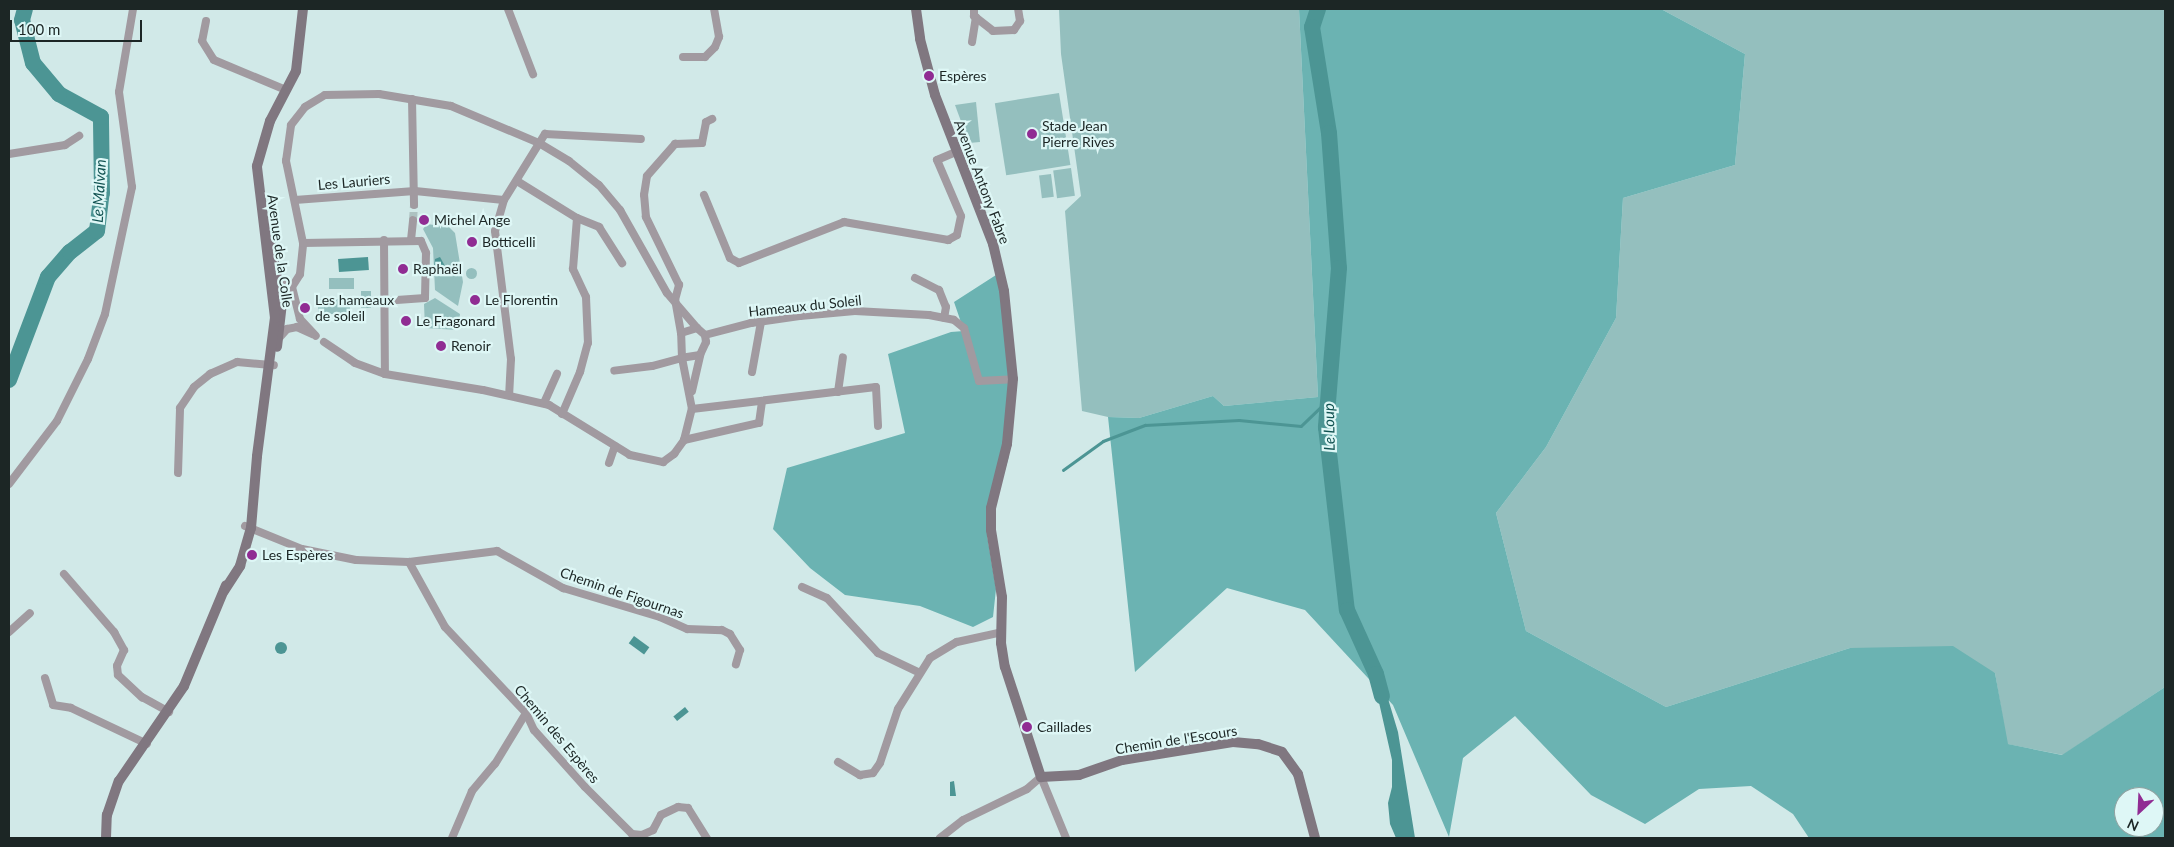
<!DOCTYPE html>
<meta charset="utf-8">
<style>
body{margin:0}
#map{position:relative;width:2174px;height:847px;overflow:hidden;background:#d1e9e8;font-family:Lato,sans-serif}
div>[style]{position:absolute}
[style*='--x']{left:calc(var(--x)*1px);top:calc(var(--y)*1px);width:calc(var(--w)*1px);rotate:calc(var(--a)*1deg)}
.green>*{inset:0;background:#94bfbe;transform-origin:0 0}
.round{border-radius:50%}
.forest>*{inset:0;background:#6bb3b2}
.water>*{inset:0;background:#4c9594;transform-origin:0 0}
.stream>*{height:2.5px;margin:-1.25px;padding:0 1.25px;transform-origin:1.25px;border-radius:1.25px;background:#4c9594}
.river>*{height:16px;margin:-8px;padding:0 8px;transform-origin:8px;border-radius:8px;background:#4c9594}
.street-tunnel>*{height:8px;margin-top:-4px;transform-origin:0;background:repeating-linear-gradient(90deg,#adc2c1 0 8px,transparent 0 12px)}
.street>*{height:8px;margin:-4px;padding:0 4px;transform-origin:4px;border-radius:4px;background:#a19aa0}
.secondary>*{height:10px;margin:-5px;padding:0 5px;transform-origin:5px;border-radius:5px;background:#807780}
.dots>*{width:14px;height:14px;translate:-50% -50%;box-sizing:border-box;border:2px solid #def7f6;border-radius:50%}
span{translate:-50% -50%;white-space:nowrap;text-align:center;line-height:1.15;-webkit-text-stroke:4.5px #def7f6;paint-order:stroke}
.poi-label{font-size:14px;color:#1c2625}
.left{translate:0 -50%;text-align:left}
.street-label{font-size:14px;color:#1c2625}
.water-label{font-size:15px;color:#115251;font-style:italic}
.frame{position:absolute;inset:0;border:10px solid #1c2625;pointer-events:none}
.north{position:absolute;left:2114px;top:787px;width:50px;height:50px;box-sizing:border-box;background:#def7f6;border:1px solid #90a3a2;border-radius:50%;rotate:205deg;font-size:14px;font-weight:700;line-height:20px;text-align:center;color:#1c2625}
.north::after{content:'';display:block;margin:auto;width:18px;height:22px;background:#902c93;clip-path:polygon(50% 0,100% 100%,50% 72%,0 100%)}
.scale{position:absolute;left:10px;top:20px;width:132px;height:22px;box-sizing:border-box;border:2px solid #1c2625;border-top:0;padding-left:6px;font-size:15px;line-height:18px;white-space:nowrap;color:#1c2625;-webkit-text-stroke:4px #def7f6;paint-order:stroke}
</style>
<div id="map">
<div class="green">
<div style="clip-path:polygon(1059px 9px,1299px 9px,1318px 397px,1224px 406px,1213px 396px,1139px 418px,1108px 417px,1082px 411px,1065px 211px,1081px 196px,1061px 54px)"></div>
<div style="clip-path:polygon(1661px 9px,2165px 9px,2165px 687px,2063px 755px,2007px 744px,1995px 673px,1850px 648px,1666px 707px,1526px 631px,1496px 513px,1546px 447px,1616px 318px,1623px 198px,1735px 165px,1745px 54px)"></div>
<div style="left:1059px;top:93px;width:73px;height:65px;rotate:81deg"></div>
<div style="clip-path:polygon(976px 102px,980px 142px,969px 143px,955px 105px)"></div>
<div style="left:1071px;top:168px;width:28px;height:18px;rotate:82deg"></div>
<div style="left:1051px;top:174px;width:23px;height:12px;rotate:83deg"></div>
<div style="clip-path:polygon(427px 224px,449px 227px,455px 233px,463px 282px,458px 306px,435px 290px,433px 248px,423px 229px)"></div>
<div class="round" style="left:465.5px;top:267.5px;width:11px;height:11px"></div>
<div style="left:354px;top:278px;width:11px;height:25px;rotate:90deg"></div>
<div style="left:361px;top:291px;width:10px;height:17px"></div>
<div style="clip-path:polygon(435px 298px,460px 314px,458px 330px,425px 328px,424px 304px)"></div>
<div style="left:350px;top:299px;width:15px;height:32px;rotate:90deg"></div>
</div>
<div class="forest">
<div style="clip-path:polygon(evenodd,1299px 9px,1661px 9px,1745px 54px,1735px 165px,1623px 198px,1616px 318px,1546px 447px,1496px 513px,1526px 631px,1666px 707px,1850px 648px,1953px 646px,1995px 673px,2008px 744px,2062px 755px,2165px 687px,2165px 838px,1809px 838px,1793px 814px,1751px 786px,1699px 789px,1645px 824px,1591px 795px,1515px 716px,1463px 758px,1449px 837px,1393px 705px,1305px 610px,1227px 588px,1135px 672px,1108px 417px,1139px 418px,1213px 396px,1224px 406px,1318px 397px,1299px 9px,2124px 797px,2154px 797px,2154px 827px,2124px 827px,2124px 797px)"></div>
<div style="clip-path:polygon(996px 275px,1003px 297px,1010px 364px,1009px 456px,987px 535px,996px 589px,993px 617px,973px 627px,920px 606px,845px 595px,810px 568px,773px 529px,787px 468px,905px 433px,888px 354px,951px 332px,964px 331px,954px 302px)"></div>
</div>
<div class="water">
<div style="left:368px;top:257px;width:13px;height:30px;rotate:86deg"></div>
<div style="clip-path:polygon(440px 257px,445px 266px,439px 277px,434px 269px,435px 259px)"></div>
<div style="left:634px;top:636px;width:19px;height:9px;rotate:36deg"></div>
<div class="round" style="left:275px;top:642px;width:12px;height:12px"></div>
<div style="clip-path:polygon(1380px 672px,1398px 732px,1415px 838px,1396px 838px,1390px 824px,1388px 803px,1392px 787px,1392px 760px,1373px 676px)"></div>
<div style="left:685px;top:707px;width:6px;height:15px;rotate:51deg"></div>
<div style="clip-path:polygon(954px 781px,956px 796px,950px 796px,950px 782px)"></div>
</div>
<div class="stream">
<div style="--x:1063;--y:470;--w:49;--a:-35.9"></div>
<div style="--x:1103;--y:441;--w:45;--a:-20.9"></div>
<div style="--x:1145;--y:425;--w:94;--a:-3"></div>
<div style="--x:1239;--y:420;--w:62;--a:5.5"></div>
<div style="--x:1301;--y:426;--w:37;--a:-44"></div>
</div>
<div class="river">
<div style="--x:1318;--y:9;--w:19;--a:108"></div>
<div style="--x:1312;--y:27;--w:107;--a:80.9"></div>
<div style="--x:1329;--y:133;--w:135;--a:85.8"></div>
<div style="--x:1339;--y:268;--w:160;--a:94.7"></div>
<div style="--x:1326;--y:427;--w:184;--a:83.5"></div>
<div style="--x:1347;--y:610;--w:70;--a:65.6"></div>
<div style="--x:1376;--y:674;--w:23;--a:75"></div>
<div style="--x:9;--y:380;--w:110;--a:-69.3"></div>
<div style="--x:48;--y:277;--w:33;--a:-49"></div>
<div style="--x:70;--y:252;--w:34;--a:-38"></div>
<div style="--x:97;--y:231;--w:38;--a:-83"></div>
<div style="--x:102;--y:193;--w:76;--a:-90.8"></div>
<div style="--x:101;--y:117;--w:48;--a:-151.3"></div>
<div style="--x:59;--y:94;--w:40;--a:-130"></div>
<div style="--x:33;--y:63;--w:44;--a:-104.3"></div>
<div style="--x:22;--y:20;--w:11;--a:-75"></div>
</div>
<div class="street-tunnel">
<div style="--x:413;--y:220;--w:15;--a:-86"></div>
</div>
<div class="street">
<div style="--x:508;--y:9;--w:70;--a:69"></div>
<div style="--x:974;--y:9;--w:7;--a:90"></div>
<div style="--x:974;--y:16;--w:24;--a:38"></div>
<div style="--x:993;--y:31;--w:21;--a:-3"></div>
<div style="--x:1014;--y:30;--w:11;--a:-56"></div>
<div style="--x:1020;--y:21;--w:12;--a:-99"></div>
<div style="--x:206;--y:21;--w:20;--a:101"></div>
<div style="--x:202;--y:41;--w:22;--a:58"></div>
<div style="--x:214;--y:60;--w:78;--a:22.6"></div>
<div style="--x:972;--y:42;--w:25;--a:-81"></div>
<div style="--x:683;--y:57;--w:22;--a:0"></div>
<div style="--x:705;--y:57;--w:14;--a:-45"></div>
<div style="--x:715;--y:47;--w:11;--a:-68"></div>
<div style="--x:719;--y:37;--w:28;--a:-100"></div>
<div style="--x:412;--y:99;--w:106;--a:88.9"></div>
<div style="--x:9;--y:154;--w:57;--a:-9.1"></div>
<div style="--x:65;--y:145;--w:17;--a:-33"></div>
<div style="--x:517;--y:181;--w:70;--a:31.7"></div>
<div style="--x:577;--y:218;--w:24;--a:22"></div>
<div style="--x:599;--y:227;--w:43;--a:57.4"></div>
<div style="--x:704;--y:195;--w:68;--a:67.6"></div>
<div style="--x:730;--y:258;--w:10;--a:29"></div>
<div style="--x:739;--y:263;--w:113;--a:-21.3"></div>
<div style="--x:844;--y:222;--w:106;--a:9.8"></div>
<div style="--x:948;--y:240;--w:10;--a:-29"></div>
<div style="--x:957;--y:235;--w:19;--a:-78"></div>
<div style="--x:961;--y:216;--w:61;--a:-113.2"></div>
<div style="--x:937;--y:160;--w:21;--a:-23"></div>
<div style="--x:295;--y:200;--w:120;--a:-4.3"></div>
<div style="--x:415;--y:191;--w:89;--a:5.8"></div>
<div style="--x:504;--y:200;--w:32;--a:106"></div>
<div style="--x:495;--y:231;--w:129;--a:82.9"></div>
<div style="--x:511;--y:359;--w:36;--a:93"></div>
<div style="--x:504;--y:200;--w:78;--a:-58.2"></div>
<div style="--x:545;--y:134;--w:96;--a:3"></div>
<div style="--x:384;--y:240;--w:134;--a:89.6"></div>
<div style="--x:411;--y:240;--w:20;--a:-84"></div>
<div style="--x:303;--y:243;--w:118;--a:-1"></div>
<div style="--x:421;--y:241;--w:13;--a:67"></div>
<div style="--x:426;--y:253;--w:45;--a:91.3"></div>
<div style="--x:425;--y:298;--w:39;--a:176"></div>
<div style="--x:915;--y:278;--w:27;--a:27"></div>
<div style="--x:939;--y:290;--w:18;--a:68"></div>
<div style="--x:946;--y:307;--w:11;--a:100"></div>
<div style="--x:280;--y:281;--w:13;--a:27"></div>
<div style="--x:292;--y:287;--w:33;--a:76"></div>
<div style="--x:300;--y:319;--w:23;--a:47"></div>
<div style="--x:292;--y:287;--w:15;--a:-58"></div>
<div style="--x:300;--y:274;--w:31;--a:-84"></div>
<div style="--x:303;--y:243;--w:84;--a:-101.7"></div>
<div style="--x:286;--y:161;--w:36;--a:-82"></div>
<div style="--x:291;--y:125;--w:23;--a:-52"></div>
<div style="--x:305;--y:107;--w:23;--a:-31"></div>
<div style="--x:325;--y:95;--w:54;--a:-1.1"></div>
<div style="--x:379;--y:94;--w:73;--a:9.5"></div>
<div style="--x:451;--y:106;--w:95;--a:22.8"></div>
<div style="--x:539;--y:143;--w:35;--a:31"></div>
<div style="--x:569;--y:161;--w:38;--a:39"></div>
<div style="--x:599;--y:185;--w:33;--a:50"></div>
<div style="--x:620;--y:210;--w:95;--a:60.5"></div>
<div style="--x:667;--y:293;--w:46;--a:49.4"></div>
<div style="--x:697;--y:328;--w:11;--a:41"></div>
<div style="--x:705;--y:335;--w:7;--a:82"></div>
<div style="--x:706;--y:342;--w:14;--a:115"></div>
<div style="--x:700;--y:355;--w:18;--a:171"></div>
<div style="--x:682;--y:358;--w:25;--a:-92"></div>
<div style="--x:681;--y:333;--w:17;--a:-17"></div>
<div style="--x:681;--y:333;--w:34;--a:-100"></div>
<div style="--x:675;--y:300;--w:16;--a:-75"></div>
<div style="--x:679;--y:285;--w:76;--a:-115.9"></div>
<div style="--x:646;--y:217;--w:22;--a:-95"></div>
<div style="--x:644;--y:195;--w:19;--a:-81"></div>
<div style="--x:647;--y:176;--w:43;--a:-48.8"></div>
<div style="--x:675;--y:144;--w:27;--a:-2"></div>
<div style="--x:702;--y:143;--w:21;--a:-79"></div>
<div style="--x:706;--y:122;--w:7;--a:-27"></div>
<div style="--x:705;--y:335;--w:48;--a:-14.6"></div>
<div style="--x:751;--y:323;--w:49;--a:-8.1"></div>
<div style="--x:800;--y:316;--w:55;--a:-5.2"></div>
<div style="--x:855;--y:311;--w:74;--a:3.1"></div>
<div style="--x:929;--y:315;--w:25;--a:11"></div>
<div style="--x:954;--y:320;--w:13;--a:39"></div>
<div style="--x:964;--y:328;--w:55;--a:74.2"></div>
<div style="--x:979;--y:381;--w:34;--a:-3"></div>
<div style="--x:279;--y:338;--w:12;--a:-48"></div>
<div style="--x:287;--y:329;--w:10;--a:-11"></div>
<div style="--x:297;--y:327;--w:17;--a:25"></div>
<div style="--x:324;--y:342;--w:37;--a:34"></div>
<div style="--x:355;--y:363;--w:32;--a:20"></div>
<div style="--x:385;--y:374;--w:99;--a:9.3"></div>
<div style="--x:483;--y:390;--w:68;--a:12.8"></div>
<div style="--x:549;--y:405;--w:95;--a:31.7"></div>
<div style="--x:630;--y:455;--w:34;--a:12"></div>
<div style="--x:663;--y:462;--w:14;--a:-36"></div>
<div style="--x:674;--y:454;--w:17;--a:-54"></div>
<div style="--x:684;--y:440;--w:32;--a:-76"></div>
<div style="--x:692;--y:409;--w:52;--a:-101.1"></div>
<div style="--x:682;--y:358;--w:31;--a:165"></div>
<div style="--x:652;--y:366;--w:38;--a:173"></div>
<div style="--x:752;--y:372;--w:51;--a:-79.8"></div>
<div style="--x:692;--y:391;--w:37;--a:-77"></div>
<div style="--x:838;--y:392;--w:35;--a:-82"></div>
<div style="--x:544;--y:403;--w:32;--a:-66"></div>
<div style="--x:692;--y:409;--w:185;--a:-6.8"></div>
<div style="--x:876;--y:387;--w:39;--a:87"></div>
<div style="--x:562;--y:414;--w:46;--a:-66.8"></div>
<div style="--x:580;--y:372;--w:30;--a:-75"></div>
<div style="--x:588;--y:343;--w:46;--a:-92.5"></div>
<div style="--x:586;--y:297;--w:31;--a:-115"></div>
<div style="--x:573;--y:269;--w:51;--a:-85.5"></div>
<div style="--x:684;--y:440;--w:77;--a:-12.8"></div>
<div style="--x:759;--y:423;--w:22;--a:-82"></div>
<div style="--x:609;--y:463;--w:18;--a:-71"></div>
<div style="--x:178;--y:473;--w:65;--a:-88.2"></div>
<div style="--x:180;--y:408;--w:25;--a:-56"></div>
<div style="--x:194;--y:387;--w:21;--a:-39"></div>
<div style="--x:210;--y:374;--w:30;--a:-24"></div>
<div style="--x:237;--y:362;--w:37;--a:5"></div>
<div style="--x:9;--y:484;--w:79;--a:-52.7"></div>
<div style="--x:57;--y:421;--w:69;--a:-63.4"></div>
<div style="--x:88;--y:359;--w:48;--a:-69.3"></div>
<div style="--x:105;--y:314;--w:130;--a:-78"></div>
<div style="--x:132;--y:187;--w:96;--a:-97.8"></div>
<div style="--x:119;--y:92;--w:84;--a:-80.4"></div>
<div style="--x:245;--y:526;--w:61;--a:22"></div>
<div style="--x:302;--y:549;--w:55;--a:11.5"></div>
<div style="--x:356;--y:560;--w:53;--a:2.2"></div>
<div style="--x:409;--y:562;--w:89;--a:-7.1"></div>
<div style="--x:497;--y:551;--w:76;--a:29.3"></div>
<div style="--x:563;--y:588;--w:101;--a:16.6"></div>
<div style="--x:660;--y:617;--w:30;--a:24"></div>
<div style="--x:687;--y:629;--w:35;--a:2"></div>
<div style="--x:722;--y:630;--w:9;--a:27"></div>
<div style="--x:730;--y:634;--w:19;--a:58"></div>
<div style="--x:740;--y:650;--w:15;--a:106"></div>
<div style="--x:409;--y:562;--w:74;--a:61"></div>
<div style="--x:445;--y:627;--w:118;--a:46.7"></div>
<div style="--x:526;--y:713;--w:19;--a:65"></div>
<div style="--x:534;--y:730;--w:76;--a:48.2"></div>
<div style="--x:585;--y:787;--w:66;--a:45"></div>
<div style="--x:632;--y:834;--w:10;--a:6"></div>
<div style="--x:642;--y:835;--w:12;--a:-24"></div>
<div style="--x:653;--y:830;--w:17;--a:-62"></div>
<div style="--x:661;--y:815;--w:19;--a:-25"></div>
<div style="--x:678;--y:807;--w:10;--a:6"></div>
<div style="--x:688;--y:808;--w:36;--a:58"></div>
<div style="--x:64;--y:574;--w:77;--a:49.2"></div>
<div style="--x:114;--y:632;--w:21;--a:61"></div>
<div style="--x:124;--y:650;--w:17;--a:114"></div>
<div style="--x:117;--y:666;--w:9;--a:84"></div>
<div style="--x:118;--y:675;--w:33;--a:43"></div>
<div style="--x:142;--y:697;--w:31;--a:29"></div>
<div style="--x:802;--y:587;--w:27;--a:24"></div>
<div style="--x:827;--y:598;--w:75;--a:47.2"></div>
<div style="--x:878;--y:653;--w:44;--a:25.4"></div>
<div style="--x:9;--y:632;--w:28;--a:-42"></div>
<div style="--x:45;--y:678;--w:28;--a:73"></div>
<div style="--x:53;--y:705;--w:18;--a:9"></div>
<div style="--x:71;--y:708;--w:84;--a:25.3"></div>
<div style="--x:838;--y:762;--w:26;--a:31"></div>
<div style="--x:860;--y:775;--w:13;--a:-9"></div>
<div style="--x:873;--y:773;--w:12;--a:-55"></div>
<div style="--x:880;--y:763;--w:57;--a:-71.6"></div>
<div style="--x:898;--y:709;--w:60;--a:-57.9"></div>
<div style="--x:930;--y:658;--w:31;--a:-31"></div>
<div style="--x:957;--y:642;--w:46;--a:-12.5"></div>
<div style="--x:452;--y:838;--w:51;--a:-66.9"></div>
<div style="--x:472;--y:791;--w:35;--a:-50"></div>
<div style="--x:495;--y:764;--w:60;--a:-58.7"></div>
<div style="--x:940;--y:838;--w:29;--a:-38"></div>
<div style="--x:963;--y:820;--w:71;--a:-25.8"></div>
<div style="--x:1027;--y:789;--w:18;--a:-41"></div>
<div style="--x:1041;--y:777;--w:66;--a:67.7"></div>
</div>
<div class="secondary">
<div style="--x:916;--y:9;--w:30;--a:82"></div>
<div style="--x:920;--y:39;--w:58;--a:75"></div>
<div style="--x:935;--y:95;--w:160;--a:68.7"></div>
<div style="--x:993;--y:244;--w:48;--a:76.8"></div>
<div style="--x:1004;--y:291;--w:88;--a:84.2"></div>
<div style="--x:1013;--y:379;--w:65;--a:95.3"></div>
<div style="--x:1007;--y:444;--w:66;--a:104"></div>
<div style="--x:991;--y:508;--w:22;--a:90"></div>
<div style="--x:991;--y:530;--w:68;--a:80.7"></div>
<div style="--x:1002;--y:597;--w:46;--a:91.2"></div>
<div style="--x:1001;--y:643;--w:24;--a:81"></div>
<div style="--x:1005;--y:667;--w:116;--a:71.9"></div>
<div style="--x:1041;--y:777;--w:38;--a:-3"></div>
<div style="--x:1079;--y:775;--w:46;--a:-19.2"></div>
<div style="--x:1122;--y:760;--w:112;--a:-9.2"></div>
<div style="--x:1233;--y:742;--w:25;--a:5"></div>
<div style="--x:1258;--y:744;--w:25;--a:18"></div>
<div style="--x:1282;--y:752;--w:27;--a:54"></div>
<div style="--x:1298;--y:774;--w:66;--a:75.1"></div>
<div style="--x:266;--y:221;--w:84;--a:79"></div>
<div style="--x:282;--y:303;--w:44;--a:96.5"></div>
<div style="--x:224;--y:591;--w:30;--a:-57"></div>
<div style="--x:240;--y:566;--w:40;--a:-74"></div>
<div style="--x:251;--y:528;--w:72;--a:-85.2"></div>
<div style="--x:257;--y:456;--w:139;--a:-82.6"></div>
<div style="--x:275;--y:318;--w:153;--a:-96.8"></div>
<div style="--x:257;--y:166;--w:47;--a:-73.9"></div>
<div style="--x:270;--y:121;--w:56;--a:-62.5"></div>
<div style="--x:296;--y:71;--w:62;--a:-83.6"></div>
<div style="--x:106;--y:838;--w:23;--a:-88"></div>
<div style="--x:107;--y:815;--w:36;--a:-71"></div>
<div style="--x:119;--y:781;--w:115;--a:-55.6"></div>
<div style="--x:184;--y:686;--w:109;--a:-67.4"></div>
</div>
<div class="dots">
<div style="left:929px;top:76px;background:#902c93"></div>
<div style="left:1032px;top:134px;background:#902c93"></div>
<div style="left:424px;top:220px;background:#902c93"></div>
<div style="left:472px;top:242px;background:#902c93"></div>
<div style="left:403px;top:269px;background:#902c93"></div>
<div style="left:475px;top:300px;background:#902c93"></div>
<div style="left:305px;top:308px;background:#902c93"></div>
<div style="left:406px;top:321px;background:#902c93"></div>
<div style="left:441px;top:346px;background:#902c93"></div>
<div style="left:252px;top:555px;background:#902c93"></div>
<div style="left:1027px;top:727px;background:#902c93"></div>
</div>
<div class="poi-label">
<span class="left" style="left:939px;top:76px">Espères</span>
<span class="left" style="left:1042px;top:134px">Stade Jean<br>Pierre Rives</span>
<span class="left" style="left:434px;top:220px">Michel Ange</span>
<span class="left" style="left:482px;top:242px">Botticelli</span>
<span class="left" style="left:413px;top:269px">Raphaël</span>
<span class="left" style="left:315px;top:308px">Les hameaux<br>de soleil</span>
<span class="left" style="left:485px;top:300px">Le Florentin</span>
<span class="left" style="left:416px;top:321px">Le Fragonard</span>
<span class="left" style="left:451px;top:346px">Renoir</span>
<span class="left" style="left:262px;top:555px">Les Espères</span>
<span class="left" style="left:1037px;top:727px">Caillades</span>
</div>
<div class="street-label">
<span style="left:354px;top:182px;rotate:-5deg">Les Lauriers</span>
<span style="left:982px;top:182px;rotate:69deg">Avenue Antony Fabre</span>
<span style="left:280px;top:251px;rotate:82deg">Avenue de la Colle</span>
<span style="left:805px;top:306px;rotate:-6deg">Hameaux du Soleil</span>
<span style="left:622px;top:593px;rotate:19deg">Chemin de Figournas</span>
<span style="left:557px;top:734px;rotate:50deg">Chemin des Espères</span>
<span style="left:1176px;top:740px;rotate:-9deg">Chemin de l'Escours</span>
</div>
<div class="water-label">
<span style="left:99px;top:191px;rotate:-87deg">Le Malvan</span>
<span style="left:1329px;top:427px;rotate:-91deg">Le Loup</span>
</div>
<div class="frame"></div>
<div class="north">N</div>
<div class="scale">100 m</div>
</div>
